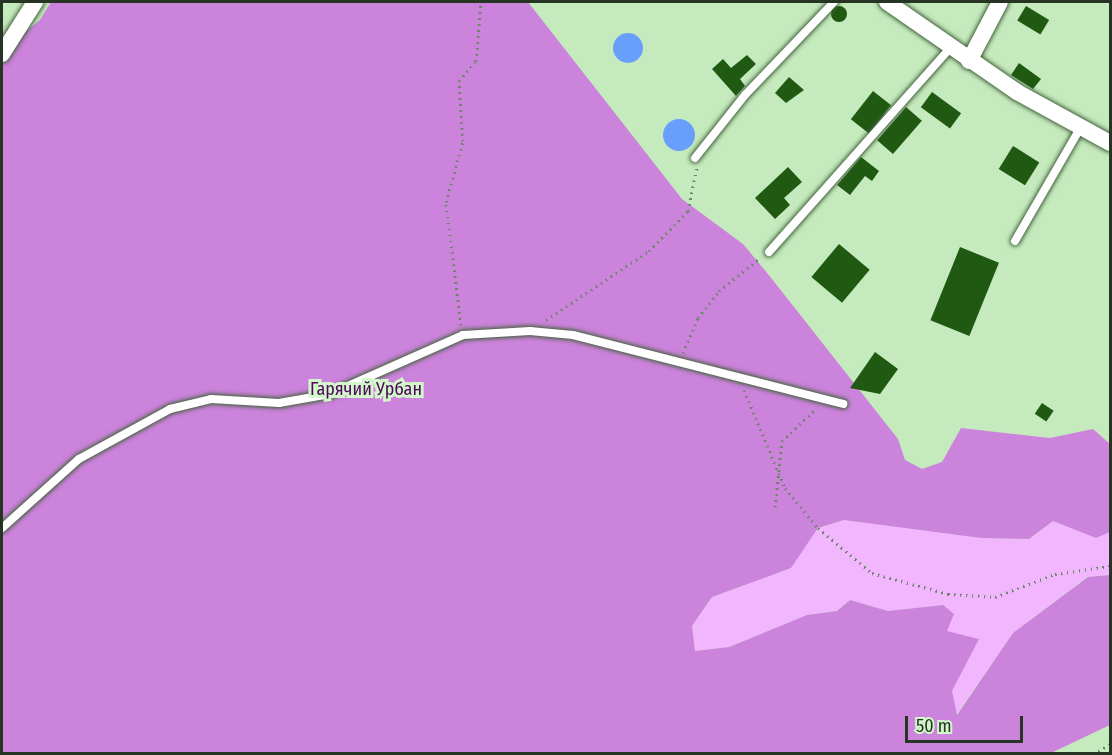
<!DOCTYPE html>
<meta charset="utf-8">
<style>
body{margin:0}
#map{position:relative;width:1112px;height:755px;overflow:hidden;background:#c5eabd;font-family:"Fira Sans Condensed",sans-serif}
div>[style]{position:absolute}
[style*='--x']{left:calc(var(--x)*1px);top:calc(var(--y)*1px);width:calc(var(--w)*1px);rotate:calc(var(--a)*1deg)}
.green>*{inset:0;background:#f2b6ff}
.forest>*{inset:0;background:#cc83dc}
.water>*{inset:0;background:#699ffc}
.round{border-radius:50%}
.building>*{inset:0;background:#1f5912;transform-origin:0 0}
.path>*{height:3px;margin-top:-1.5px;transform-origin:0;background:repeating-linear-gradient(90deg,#6e8668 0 1.5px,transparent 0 6px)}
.roads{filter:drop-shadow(0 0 2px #43633d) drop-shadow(0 0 2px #43633d)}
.service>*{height:8px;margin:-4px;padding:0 4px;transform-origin:4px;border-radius:4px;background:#fff}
.minor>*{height:16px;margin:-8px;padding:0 8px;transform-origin:8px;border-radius:8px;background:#fff}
span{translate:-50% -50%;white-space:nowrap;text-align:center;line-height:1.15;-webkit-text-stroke:6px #d2f7ca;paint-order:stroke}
.park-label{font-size:18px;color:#4e055b}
.frame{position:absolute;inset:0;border:3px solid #263423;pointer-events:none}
.scale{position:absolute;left:905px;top:716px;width:118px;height:27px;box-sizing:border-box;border:3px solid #263423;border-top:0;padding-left:8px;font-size:18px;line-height:21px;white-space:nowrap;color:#263423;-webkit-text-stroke:4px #d2f7ca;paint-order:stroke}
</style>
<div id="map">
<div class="green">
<div style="clip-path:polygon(845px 520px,981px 538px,1029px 539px,1053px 521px,1096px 538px,1110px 532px,1110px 575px,1087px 577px,1013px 633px,956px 715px,952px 691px,979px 639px,946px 631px,943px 605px,888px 611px,850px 600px,837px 611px,807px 615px,729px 647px,695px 651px,692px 626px,712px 597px,791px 568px,818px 528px)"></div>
</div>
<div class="forest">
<div style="clip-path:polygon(51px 2px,528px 2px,682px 199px,743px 244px,768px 274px,898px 439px,905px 460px,922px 469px,942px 462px,961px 428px,1050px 438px,1093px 429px,1110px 444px,1110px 532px,1096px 538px,1053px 521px,1029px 539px,981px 538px,844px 520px,818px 528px,791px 568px,712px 597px,692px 626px,695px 651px,729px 647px,807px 615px,837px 611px,850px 600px,888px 611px,943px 605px,954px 614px,947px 631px,979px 639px,952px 691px,957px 715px,1013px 633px,1088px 577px,1110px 575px,1110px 725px,1051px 753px,2px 754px,2px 51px,40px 20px)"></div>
</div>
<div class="water">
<div class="round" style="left:613px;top:33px;width:30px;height:30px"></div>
<div class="round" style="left:663px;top:119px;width:32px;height:32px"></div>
</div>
<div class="building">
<div class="round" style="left:831px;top:6px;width:16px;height:16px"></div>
<div style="left:1026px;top:6px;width:27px;height:17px;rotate:31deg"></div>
<div style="clip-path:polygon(747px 55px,756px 64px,740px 79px,745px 86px,736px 96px,712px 69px,723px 59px,731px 68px)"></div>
<div style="clip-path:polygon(1019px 63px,1041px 79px,1033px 89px,1011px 75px)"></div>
<div style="clip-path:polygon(789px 77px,804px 90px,786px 103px,775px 93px)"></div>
<div style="left:873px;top:91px;width:23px;height:36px;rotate:38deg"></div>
<div style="left:932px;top:92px;width:36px;height:19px;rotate:36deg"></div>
<div style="left:906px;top:107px;width:21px;height:44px;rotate:41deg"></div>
<div style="left:1013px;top:146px;width:31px;height:27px;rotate:32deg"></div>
<div style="clip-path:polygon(861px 157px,879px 171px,872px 181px,865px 176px,850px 195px,837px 185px)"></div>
<div style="clip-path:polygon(788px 167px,802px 182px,784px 198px,790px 205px,775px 219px,755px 198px)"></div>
<div style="left:839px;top:244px;width:40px;height:43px;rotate:40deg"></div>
<div style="left:960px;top:247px;width:42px;height:79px;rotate:22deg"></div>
<div style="clip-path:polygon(875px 352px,898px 369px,880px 394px,850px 388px)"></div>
<div style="left:1042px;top:403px;width:14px;height:13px;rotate:34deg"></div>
</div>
<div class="path">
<div style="--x:546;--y:320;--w:124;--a:-33.8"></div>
<div style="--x:649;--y:251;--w:56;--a:-45.7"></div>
<div style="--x:688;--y:211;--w:45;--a:-78.4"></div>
<div style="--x:461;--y:325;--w:124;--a:-97"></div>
<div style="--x:446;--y:202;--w:63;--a:-74.4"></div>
<div style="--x:463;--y:141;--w:60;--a:-93.8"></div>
<div style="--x:459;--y:81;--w:26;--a:-50"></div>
<div style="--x:476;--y:61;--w:59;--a:-85.2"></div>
<div style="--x:683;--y:353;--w:38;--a:-67"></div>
<div style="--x:698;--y:318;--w:34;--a:-52"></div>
<div style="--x:719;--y:291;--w:53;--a:-38.8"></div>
<div style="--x:744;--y:390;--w:106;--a:67.3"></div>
<div style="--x:785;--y:488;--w:52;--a:50.5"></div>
<div style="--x:818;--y:528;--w:70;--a:39.8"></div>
<div style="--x:872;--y:573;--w:79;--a:15.4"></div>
<div style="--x:948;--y:594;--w:47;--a:3.7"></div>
<div style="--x:995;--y:597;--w:64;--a:-21"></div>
<div style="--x:1055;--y:574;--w:56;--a:-8.3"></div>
<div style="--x:775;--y:507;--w:66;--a:-83.9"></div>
<div style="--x:782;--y:441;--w:47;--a:-43.3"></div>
<div style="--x:1093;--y:754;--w:20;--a:-30"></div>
</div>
<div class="roads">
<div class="service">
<div style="--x:695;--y:158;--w:80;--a:-51.6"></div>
<div style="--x:745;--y:95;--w:129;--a:-46.3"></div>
<div style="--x:1015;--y:241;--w:134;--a:-60"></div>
<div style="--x:769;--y:252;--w:273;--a:-48.4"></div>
<div style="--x:2;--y:528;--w:103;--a:-41.9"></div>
<div style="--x:79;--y:459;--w:104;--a:-28.8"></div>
<div style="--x:170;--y:409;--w:42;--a:-13.7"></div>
<div style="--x:211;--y:399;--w:68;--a:3.4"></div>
<div style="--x:279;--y:403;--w:52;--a:-10"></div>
<div style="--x:330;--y:394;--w:145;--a:-23.9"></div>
<div style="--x:463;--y:335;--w:67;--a:-3.4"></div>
<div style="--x:530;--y:331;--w:43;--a:5.3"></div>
<div style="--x:573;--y:335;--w:279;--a:14.3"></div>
</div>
<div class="minor">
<div style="--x:887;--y:2;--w:158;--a:34.7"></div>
<div style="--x:1017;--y:92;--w:106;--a:28.7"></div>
<div style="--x:2;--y:54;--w:62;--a:-57.6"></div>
<div style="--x:969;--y:61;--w:67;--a:-62.3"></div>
</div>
</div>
<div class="park-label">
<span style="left:366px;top:389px">Гарячий Урбан</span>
</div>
<div class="frame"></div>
<div class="scale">50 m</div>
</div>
